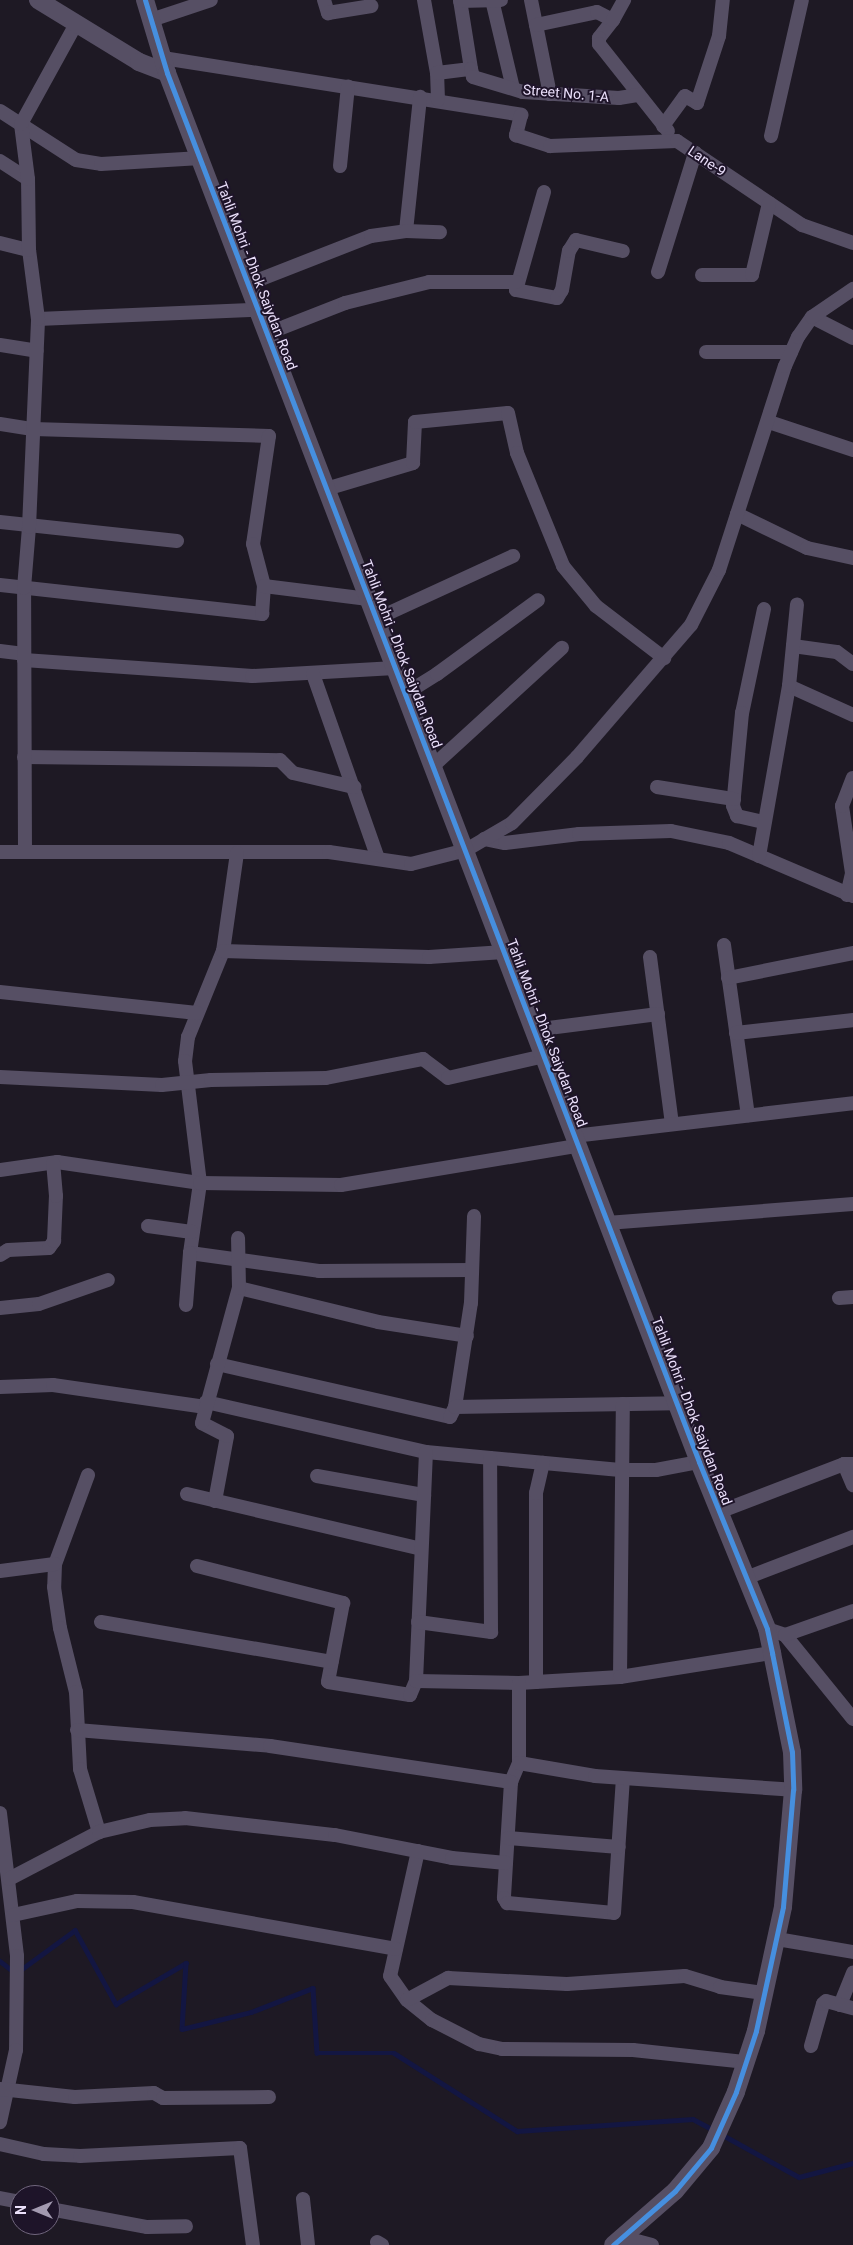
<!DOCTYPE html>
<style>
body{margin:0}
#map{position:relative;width:853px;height:2245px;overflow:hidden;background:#1e1924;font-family:Roboto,sans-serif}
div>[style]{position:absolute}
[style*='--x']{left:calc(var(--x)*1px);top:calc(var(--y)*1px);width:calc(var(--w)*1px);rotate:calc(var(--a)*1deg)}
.stream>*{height:4.5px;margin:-2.25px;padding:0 2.25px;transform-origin:2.25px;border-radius:2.25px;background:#131642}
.minor>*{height:14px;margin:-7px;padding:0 7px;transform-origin:7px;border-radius:7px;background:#564f64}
.tertiary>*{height:18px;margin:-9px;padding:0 9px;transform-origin:9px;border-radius:9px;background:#564f64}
.cycleway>*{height:5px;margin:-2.5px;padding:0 2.5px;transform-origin:2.5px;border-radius:2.5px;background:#468fdf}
span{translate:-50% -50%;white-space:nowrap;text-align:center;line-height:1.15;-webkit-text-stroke:4px #1e1429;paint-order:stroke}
.street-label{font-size:14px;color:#ebe0fb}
.north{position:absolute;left:10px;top:2185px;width:50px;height:50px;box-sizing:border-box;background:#1e1429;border:1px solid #70667d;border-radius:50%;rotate:270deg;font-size:14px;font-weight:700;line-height:20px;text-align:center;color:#ebe0fb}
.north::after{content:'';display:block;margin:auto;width:18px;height:22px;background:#a39ab0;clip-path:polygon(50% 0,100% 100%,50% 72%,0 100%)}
</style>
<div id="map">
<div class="stream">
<div style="--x:0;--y:1961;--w:16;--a:38"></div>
<div style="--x:19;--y:1971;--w:69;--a:-36.2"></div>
<div style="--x:75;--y:1930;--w:85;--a:61"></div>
<div style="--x:116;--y:2004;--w:81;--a:-30.4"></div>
<div style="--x:186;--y:1963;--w:66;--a:93.5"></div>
<div style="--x:182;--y:2029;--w:71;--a:-13.8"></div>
<div style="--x:251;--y:2012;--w:66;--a:-21.2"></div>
<div style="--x:313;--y:1988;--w:65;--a:86.5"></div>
<div style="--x:317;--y:2053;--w:77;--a:0"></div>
<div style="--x:394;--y:2053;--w:146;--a:32.4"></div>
<div style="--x:517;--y:2131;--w:176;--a:-3.9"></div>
<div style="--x:693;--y:2119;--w:24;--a:28"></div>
<div style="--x:721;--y:2134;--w:89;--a:28.9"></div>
<div style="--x:799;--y:2177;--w:56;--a:-14.5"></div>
</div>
<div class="minor">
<div style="--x:324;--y:0;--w:14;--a:73"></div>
<div style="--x:328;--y:13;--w:44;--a:-9.2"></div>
<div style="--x:424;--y:0;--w:74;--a:79.9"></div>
<div style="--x:460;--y:0;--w:70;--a:80.9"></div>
<div style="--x:492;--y:0;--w:90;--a:76.6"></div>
<div style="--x:531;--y:0;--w:96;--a:78.6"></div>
<div style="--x:460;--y:1;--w:41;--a:-1.4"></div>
<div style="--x:151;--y:20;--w:63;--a:-18.4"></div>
<div style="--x:613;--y:20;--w:23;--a:128"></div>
<div style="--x:599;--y:38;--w:6;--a:90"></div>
<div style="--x:599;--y:44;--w:111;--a:51.6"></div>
<div style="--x:536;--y:25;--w:62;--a:-12"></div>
<div style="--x:597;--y:12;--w:18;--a:27"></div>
<div style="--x:613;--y:20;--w:23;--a:-61"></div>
<div style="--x:163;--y:58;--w:363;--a:9"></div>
<div style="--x:521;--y:115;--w:21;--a:104"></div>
<div style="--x:516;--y:135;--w:36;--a:18"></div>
<div style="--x:550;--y:146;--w:127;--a:-2.3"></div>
<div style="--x:677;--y:141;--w:151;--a:33.9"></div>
<div style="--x:802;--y:225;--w:54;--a:19.4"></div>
<div style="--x:438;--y:100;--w:27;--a:-92"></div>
<div style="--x:437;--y:73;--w:34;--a:-7"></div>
<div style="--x:471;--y:69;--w:8;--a:76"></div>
<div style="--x:473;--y:77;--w:52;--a:16.7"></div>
<div style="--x:523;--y:92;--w:96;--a:3.6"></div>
<div style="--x:619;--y:98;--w:20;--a:-9"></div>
<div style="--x:0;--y:111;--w:90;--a:32.8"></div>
<div style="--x:76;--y:160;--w:25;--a:9"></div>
<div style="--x:101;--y:164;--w:100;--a:-3.4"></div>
<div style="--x:663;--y:126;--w:37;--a:-54"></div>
<div style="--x:685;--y:96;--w:14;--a:30"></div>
<div style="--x:697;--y:103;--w:71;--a:-71.8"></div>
<div style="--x:719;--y:36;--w:36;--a:-84"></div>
<div style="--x:771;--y:136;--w:139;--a:-77.2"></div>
<div style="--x:0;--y:161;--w:33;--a:33"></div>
<div style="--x:340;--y:166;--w:80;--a:-84.3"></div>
<div style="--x:544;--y:192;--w:102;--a:105.9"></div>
<div style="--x:516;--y:290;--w:42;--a:11"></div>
<div style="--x:557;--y:298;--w:9;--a:-58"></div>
<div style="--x:562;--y:290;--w:40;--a:-80"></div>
<div style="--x:569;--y:251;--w:13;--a:-58"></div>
<div style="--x:576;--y:240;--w:48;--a:13.2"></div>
<div style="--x:406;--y:231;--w:135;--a:-84"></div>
<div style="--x:0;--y:243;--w:30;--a:14"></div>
<div style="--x:658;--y:272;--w:125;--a:-72.7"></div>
<div style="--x:702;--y:275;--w:50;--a:0"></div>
<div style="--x:752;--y:275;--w:74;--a:-76.7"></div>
<div style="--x:248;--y:284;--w:132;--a:-21.3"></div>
<div style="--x:371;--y:236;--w:35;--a:-8"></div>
<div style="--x:406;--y:231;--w:34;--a:2"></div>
<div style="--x:812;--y:317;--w:46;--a:27.1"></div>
<div style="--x:38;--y:319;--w:219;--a:-2.4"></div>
<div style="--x:266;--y:334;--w:85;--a:-21.4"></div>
<div style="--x:345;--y:303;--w:87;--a:-14"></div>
<div style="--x:429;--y:282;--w:87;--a:0"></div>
<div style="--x:0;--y:345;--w:37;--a:9"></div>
<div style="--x:706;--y:352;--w:85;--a:0"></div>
<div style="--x:769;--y:422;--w:89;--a:18.4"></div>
<div style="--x:0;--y:424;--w:33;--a:9"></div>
<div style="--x:33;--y:429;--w:236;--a:1.7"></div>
<div style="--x:269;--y:436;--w:109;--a:98.4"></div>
<div style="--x:253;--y:544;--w:43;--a:75.3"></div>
<div style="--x:326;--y:489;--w:91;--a:-16.6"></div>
<div style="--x:413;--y:463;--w:41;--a:-87.2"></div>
<div style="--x:415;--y:422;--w:93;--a:-5.5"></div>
<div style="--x:508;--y:413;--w:41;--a:77.3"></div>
<div style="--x:517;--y:453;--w:122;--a:67.8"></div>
<div style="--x:563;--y:566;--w:52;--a:50.5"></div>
<div style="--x:596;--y:606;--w:86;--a:37.4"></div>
<div style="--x:737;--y:514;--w:78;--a:25.9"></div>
<div style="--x:807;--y:548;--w:47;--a:12.3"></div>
<div style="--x:0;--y:522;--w:178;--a:6.1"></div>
<div style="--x:0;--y:585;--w:264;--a:6.3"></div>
<div style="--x:262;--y:614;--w:28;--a:-86"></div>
<div style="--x:264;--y:586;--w:105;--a:7.1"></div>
<div style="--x:764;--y:609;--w:106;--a:101.9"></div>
<div style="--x:742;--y:713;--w:93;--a:95.5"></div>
<div style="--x:733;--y:806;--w:11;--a:68"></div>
<div style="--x:737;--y:816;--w:28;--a:13"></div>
<div style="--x:376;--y:619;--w:151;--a:-24.7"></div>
<div style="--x:793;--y:646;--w:44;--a:7.8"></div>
<div style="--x:837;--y:652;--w:20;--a:37"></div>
<div style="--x:0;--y:651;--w:24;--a:7"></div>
<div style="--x:24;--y:660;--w:229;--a:4"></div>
<div style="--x:252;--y:676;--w:143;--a:-3.2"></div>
<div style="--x:313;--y:674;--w:196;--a:70.6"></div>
<div style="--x:789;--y:686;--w:70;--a:24.4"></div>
<div style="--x:405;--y:694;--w:38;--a:-32"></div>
<div style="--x:437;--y:674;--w:125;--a:-36.2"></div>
<div style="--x:24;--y:757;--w:256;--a:0.7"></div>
<div style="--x:280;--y:760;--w:18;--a:45"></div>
<div style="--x:293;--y:773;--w:63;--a:12.9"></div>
<div style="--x:433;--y:766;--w:175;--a:-42.5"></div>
<div style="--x:657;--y:787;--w:78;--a:8.9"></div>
<div style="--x:484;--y:839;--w:21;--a:11"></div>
<div style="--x:505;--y:843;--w:75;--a:-6.9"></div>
<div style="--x:579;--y:834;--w:92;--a:-1.9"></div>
<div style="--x:671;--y:831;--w:59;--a:11.7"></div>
<div style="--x:729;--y:843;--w:135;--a:23.1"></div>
<div style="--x:25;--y:851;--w:263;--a:-90.2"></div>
<div style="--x:24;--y:588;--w:61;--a:-85.3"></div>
<div style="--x:29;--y:527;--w:208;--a:-87.5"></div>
<div style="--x:38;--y:319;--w:70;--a:-97.4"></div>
<div style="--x:29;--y:250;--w:71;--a:-90.8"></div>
<div style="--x:28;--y:179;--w:55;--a:-97.3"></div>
<div style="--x:21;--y:124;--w:114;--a:-61.2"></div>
<div style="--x:0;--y:852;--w:329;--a:0"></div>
<div style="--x:329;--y:852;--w:83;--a:8.3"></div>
<div style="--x:411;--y:864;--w:57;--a:-14.3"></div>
<div style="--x:466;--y:850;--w:53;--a:-30.4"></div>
<div style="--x:512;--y:823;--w:93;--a:-45.4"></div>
<div style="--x:577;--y:757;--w:174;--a:-49.2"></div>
<div style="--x:691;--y:625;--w:62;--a:-63"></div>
<div style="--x:719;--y:570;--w:214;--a:-72.1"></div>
<div style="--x:785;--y:366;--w:32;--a:-66"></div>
<div style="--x:798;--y:337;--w:24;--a:-55"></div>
<div style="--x:812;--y:317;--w:50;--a:-34.3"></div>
<div style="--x:237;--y:853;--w:99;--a:98.1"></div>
<div style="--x:223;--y:951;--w:93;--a:112.1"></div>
<div style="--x:188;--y:1037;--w:24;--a:97"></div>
<div style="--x:185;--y:1061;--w:123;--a:83"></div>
<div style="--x:200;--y:1183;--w:71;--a:98.1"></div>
<div style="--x:190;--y:1253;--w:130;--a:7.9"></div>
<div style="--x:319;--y:1271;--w:153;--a:-0.4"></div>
<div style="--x:759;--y:856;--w:173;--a:-80"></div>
<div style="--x:789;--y:686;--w:82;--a:-84.4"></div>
<div style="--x:847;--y:895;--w:23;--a:-77"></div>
<div style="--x:852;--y:873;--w:68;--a:-98.5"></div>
<div style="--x:842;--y:806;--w:30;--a:-69"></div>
<div style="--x:724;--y:945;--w:172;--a:82"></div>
<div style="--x:223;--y:951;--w:206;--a:1.7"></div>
<div style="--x:429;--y:957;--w:75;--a:-3.8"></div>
<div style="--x:650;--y:957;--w:168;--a:82.5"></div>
<div style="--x:728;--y:978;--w:127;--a:-11.3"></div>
<div style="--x:0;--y:992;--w:198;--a:6.1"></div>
<div style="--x:533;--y:1030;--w:126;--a:-7.3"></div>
<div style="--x:736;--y:1033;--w:118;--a:-6.3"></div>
<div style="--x:0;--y:1077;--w:162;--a:2.8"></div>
<div style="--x:162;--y:1085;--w:49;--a:-5.8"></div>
<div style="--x:211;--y:1080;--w:115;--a:-1"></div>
<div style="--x:326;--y:1078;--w:99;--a:-11.1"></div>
<div style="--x:423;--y:1059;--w:31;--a:37"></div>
<div style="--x:448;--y:1078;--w:98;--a:-12.9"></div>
<div style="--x:574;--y:1136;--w:281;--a:-6.7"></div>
<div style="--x:0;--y:1170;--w:58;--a:-8"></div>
<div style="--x:57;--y:1162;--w:145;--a:8.4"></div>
<div style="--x:200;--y:1183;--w:141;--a:0.8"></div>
<div style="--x:341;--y:1185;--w:239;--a:-9.4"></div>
<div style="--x:607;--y:1223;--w:247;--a:-4.4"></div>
<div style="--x:148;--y:1226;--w:44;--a:7.8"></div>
<div style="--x:0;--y:1255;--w:9;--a:-32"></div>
<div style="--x:8;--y:1250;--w:41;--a:-2.8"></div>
<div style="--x:49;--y:1248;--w:9;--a:-54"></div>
<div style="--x:54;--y:1241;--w:45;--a:-87.5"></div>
<div style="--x:56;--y:1196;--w:33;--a:-95"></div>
<div style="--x:239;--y:1288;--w:143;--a:13.7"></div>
<div style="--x:378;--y:1322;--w:90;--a:8.9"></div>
<div style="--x:839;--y:1298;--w:14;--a:-4"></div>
<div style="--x:186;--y:1305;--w:52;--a:-85.6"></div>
<div style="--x:0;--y:1308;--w:39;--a:-6"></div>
<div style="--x:39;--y:1304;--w:73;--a:-19.2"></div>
<div style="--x:217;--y:1364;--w:239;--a:12.8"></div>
<div style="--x:450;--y:1417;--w:11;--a:-63"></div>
<div style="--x:455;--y:1407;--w:105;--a:-81.3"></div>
<div style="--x:471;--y:1303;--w:87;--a:-88"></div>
<div style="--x:0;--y:1387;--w:53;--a:-2.2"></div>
<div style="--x:53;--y:1385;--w:154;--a:8.2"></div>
<div style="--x:206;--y:1402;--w:226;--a:12.8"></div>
<div style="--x:426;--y:1452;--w:195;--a:5.3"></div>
<div style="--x:620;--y:1470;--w:36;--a:0"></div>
<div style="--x:656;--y:1470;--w:44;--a:-10.5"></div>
<div style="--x:455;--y:1407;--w:221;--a:-1"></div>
<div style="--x:844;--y:1464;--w:23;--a:67"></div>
<div style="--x:88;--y:1475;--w:95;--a:110.3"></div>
<div style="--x:55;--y:1564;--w:23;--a:92"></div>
<div style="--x:54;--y:1587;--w:41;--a:81.7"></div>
<div style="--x:60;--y:1628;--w:66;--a:76"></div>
<div style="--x:76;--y:1692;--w:77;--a:87"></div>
<div style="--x:80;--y:1769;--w:66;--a:73.2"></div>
<div style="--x:317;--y:1476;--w:109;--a:10.1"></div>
<div style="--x:187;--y:1494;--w:240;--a:13.2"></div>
<div style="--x:215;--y:1501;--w:66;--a:-79.5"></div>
<div style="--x:227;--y:1436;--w:28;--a:-153"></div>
<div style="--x:202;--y:1423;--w:140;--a:-74.7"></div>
<div style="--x:239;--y:1288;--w:50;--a:-91.1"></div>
<div style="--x:719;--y:1512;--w:134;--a:-21"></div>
<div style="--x:844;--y:1464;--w:9;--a:0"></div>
<div style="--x:197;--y:1566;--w:151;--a:14.2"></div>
<div style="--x:343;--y:1603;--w:80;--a:100.8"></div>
<div style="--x:328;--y:1682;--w:83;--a:9"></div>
<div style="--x:410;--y:1695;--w:15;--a:-67"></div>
<div style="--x:416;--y:1681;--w:229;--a:-87.5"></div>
<div style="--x:0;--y:1571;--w:55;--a:-7.3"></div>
<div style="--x:746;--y:1578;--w:115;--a:-21"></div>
<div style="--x:101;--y:1622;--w:234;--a:9.8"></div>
<div style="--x:418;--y:1622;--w:74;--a:7.8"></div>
<div style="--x:491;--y:1632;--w:174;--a:-90.3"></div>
<div style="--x:767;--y:1629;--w:19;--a:18"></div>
<div style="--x:785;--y:1635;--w:108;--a:51"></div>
<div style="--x:785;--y:1635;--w:72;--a:-19.4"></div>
<div style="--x:620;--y:1677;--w:273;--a:-89.4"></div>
<div style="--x:416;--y:1681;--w:103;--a:1.1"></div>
<div style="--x:519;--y:1683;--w:101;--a:-3.4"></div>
<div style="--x:620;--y:1677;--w:154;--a:-9"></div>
<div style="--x:536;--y:1682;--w:189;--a:-90"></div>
<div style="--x:536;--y:1493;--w:31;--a:-77"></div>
<div style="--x:519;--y:1683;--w:80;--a:90"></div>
<div style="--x:519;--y:1763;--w:21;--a:113"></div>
<div style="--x:511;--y:1782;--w:116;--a:93.5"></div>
<div style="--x:504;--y:1898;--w:6;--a:59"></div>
<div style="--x:507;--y:1903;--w:107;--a:5.3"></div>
<div style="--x:614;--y:1913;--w:134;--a:-86.2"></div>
<div style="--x:77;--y:1730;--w:194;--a:4.7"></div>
<div style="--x:270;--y:1746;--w:244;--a:8.5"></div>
<div style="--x:519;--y:1763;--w:77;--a:9.7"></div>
<div style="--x:595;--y:1776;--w:198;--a:4"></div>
<div style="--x:0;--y:1813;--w:144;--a:83.2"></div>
<div style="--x:17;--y:1956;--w:94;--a:90.6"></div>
<div style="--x:16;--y:2050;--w:74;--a:102.5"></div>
<div style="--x:508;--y:1838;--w:111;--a:4.6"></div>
<div style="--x:418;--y:1851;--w:128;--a:102.6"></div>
<div style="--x:390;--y:1976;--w:29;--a:55"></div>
<div style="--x:407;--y:2000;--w:32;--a:39"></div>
<div style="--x:432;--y:2020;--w:53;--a:27.1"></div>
<div style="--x:479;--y:2044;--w:24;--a:12"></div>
<div style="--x:502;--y:2049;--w:131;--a:0.4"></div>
<div style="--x:633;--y:2050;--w:114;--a:6.1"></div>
<div style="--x:9;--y:1879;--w:102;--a:-27.6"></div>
<div style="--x:99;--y:1832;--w:52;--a:-13.2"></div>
<div style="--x:150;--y:1820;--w:35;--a:-3"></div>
<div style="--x:185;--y:1818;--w:151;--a:6.5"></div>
<div style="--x:335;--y:1835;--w:119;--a:11.1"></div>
<div style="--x:452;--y:1858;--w:54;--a:5.3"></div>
<div style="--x:13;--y:1915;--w:66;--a:-12.3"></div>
<div style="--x:77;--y:1901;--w:56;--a:1"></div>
<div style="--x:133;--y:1902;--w:267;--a:10.1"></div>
<div style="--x:777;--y:1939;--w:77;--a:9.7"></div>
<div style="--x:407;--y:2000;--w:47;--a:-28.2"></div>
<div style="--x:448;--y:1978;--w:119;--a:2.9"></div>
<div style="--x:567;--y:1984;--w:118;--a:-3.9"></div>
<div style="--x:685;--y:1976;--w:37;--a:17"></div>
<div style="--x:720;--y:1987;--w:44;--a:7.8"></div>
<div style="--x:840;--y:2005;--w:35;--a:-68"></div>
<div style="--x:811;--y:2046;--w:44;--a:-74.1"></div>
<div style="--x:823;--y:2004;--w:4;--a:-45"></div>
<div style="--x:826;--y:2001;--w:28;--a:15"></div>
<div style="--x:0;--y:2089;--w:75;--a:6.1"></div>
<div style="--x:75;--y:2097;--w:79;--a:-2.9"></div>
<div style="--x:154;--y:2093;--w:10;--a:29"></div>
<div style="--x:163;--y:2098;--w:106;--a:-0.5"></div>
<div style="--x:0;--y:2144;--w:45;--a:12.8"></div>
<div style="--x:44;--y:2154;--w:36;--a:3"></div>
<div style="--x:80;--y:2156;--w:160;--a:-2.9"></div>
<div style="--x:240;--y:2148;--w:98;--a:82.4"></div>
<div style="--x:0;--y:2198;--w:20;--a:11"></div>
<div style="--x:303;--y:2199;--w:46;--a:83.8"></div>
<div style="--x:50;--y:2209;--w:99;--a:10.5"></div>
<div style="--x:147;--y:2227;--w:39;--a:-1"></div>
<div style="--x:622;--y:2237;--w:31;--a:15"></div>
<div style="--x:377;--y:2242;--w:6;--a:31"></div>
</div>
<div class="tertiary">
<div style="--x:38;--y:0;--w:119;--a:31.5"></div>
<div style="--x:139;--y:62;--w:30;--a:21"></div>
<div style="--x:145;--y:0;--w:76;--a:73.2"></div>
<div style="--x:167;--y:73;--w:1487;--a:69.04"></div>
<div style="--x:699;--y:1462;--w:180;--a:67.8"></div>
<div style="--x:767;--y:1629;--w:25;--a:78"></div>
<div style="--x:772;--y:1653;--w:101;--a:78.6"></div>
<div style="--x:792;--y:1752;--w:38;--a:88"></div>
<div style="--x:793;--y:1790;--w:117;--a:94.9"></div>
<div style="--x:783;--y:1907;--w:127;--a:102.3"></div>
<div style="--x:756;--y:2031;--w:64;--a:108.2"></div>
<div style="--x:736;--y:2092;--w:61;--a:114.1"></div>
<div style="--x:711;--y:2148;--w:56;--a:129.9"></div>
<div style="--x:675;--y:2191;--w:82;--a:138.9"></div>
</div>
<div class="cycleway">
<div style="--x:145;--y:0;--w:76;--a:73.2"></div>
<div style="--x:167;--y:73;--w:1487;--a:69.04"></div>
<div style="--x:699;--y:1462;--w:180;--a:67.8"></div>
<div style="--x:767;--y:1629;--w:25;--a:78"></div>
<div style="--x:772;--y:1653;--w:101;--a:78.6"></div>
<div style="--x:792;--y:1752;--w:38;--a:88"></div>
<div style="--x:793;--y:1790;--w:117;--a:94.9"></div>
<div style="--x:783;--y:1907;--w:127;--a:102.3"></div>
<div style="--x:756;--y:2031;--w:64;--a:108.2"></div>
<div style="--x:736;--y:2092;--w:61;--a:114.1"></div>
<div style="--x:711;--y:2148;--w:56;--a:129.9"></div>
<div style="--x:675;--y:2191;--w:82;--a:138.9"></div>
</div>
<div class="street-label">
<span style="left:566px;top:93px;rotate:5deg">Street No. 1-A</span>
<span style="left:707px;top:161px;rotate:34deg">Lane-9</span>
<span style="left:257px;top:276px;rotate:69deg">Tahli Mohri - Dhok Saiydan Road</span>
<span style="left:402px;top:654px;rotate:69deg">Tahli Mohri - Dhok Saiydan Road</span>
<span style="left:547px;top:1033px;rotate:69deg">Tahli Mohri - Dhok Saiydan Road</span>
<span style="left:692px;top:1411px;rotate:69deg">Tahli Mohri - Dhok Saiydan Road</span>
</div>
<div class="north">N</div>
</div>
